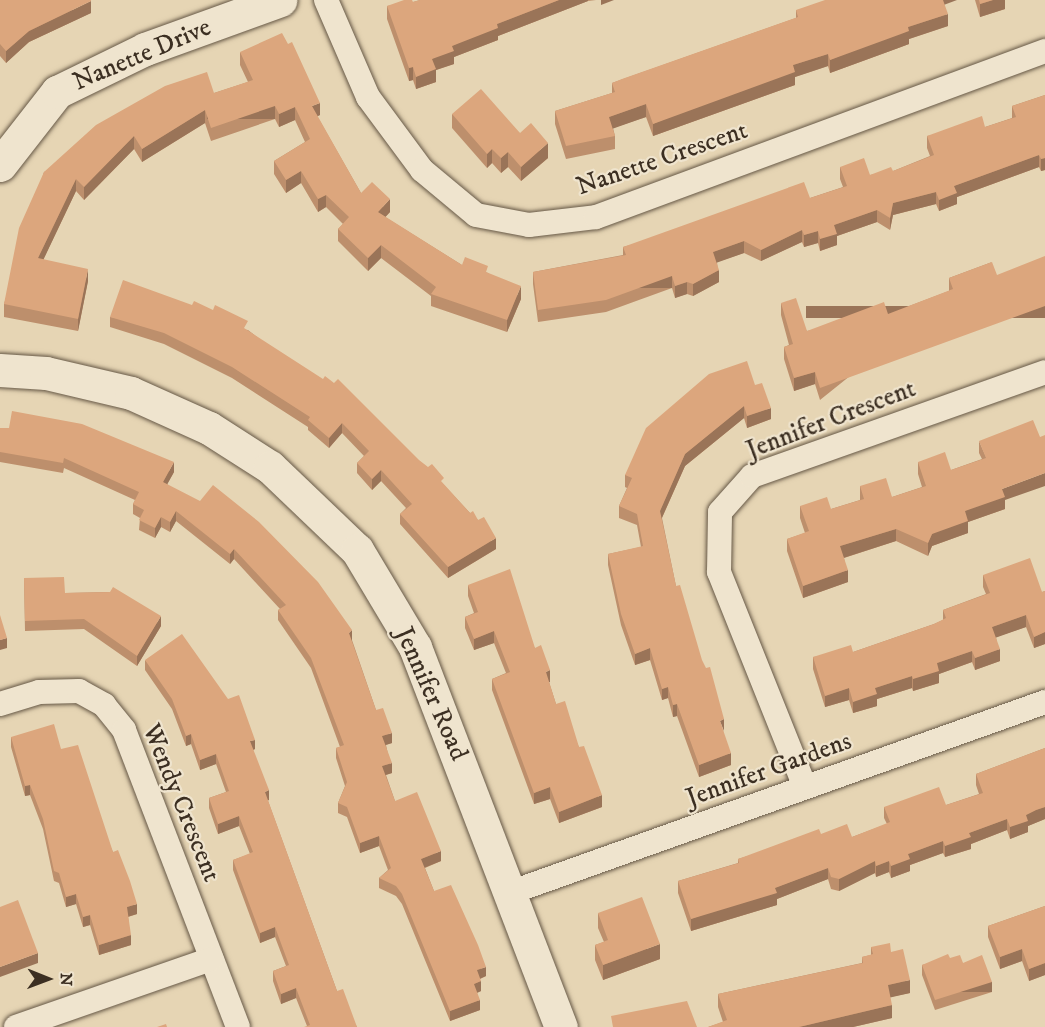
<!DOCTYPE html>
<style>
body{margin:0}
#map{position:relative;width:1045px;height:1027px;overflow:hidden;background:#e6d5b4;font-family:"IM FELL DW Pica",serif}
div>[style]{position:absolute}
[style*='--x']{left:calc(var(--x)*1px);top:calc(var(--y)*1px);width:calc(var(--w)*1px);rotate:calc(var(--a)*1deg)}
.roads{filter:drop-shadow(0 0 2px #665846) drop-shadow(0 0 2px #665846)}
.street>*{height:24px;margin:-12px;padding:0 12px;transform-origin:12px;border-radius:12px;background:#efe4ce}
.secondary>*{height:33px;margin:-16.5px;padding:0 16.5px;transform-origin:16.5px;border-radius:16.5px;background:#efe4ce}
.wall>*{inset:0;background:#bd8f6c}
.shaded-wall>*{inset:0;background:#9a7458;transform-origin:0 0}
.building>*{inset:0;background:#dca67d}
span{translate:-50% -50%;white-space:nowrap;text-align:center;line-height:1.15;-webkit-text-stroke:4.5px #efe4ce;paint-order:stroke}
.street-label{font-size:26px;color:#3c2f22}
.north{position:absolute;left:18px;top:949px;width:60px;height:60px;-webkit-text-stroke:4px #efe4ce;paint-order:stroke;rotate:91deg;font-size:16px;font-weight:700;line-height:24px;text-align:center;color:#3c2f22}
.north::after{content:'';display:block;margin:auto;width:21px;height:27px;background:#3c2f22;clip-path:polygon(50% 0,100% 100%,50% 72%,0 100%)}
</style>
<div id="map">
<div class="roads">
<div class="street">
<div style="--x:326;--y:0;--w:106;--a:66.6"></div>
<div style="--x:368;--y:97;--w:91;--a:53.5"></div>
<div style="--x:422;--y:170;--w:70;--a:39.8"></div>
<div style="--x:476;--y:215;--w:54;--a:10.7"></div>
<div style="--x:529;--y:225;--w:67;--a:-6.8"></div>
<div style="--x:596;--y:217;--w:479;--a:-20.3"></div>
<div style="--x:0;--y:704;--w:41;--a:-17.1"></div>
<div style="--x:39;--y:692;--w:40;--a:-1.4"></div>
<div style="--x:79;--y:691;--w:29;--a:29"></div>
<div style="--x:104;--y:705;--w:32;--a:51"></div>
<div style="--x:124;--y:730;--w:318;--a:69"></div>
<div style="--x:805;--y:787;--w:232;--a:-111.8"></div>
<div style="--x:719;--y:572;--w:60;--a:-89"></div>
<div style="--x:720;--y:512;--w:48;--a:-48.4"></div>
<div style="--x:752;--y:476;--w:311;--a:-19.5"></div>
<div style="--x:512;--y:892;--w:566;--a:-19.62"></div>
<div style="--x:16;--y:1027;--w:207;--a:-19.2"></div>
</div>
<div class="secondary">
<div style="--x:0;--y:165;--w:93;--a:-52"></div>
<div style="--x:57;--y:92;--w:98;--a:-26"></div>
<div style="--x:145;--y:49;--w:144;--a:-19.9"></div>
<div style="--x:0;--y:370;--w:46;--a:3.7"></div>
<div style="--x:46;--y:373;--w:87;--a:13.2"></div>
<div style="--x:131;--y:393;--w:85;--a:24.2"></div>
<div style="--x:209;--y:428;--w:72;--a:32.6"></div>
<div style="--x:270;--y:467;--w:120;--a:43.7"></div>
<div style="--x:357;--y:550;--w:113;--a:59.1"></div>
<div style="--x:415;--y:647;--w:407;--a:69"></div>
</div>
</div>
<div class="wall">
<div style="clip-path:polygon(0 0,91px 13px,29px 42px,6px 63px,0 56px)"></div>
<div style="clip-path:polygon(420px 0,596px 0,588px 1px,498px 36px,498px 40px,454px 57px,454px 64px,436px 70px,436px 82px,416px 89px,413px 80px,409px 81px,387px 19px,387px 6px,413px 2px)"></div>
<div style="clip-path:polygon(975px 0,1005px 0,1005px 9px,980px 17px)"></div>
<div style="clip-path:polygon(944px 4px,948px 26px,909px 39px,909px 44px,830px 73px,828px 66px,795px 77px,795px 85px,653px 136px,646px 117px,613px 128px,615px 136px,615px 149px,566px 159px,555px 124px,555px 111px,612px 93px,612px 83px,796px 18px,796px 10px)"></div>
<div style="clip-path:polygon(240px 52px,320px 115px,317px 116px,361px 193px,390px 212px,385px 217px,462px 265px,488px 273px,521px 299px,507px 332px,431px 306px,431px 296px,381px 258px,368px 271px,338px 241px,338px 229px,343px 224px,326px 207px,318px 212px,301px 183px,286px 193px,274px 174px,274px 161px,305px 142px,295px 120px,279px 127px,275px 119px,211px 141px,205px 123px,142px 162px,134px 149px,84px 200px,76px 191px,43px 260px,88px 281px,78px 331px,4px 317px,4px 304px,44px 172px,214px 93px,248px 82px,240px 65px)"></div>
<div style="clip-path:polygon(1045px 95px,1045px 170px,1041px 171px,1039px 167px,957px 197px,957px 204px,939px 211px,936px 204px,893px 215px,890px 230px,877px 222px,837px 236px,837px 245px,820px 251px,818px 243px,804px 247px,802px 242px,761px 261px,744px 253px,717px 262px,719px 282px,693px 296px,687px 294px,675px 298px,672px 288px,606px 312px,538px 322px,533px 284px,533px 272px,623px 255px,623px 247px,810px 198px,843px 187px,840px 179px,840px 167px,870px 175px,893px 171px,930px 156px,927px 148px,927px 136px,985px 127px,1012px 118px,1012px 106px)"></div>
<div style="clip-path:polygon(452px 114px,520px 133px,548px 158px,521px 181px,508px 167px,501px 173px,492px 163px,487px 168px,452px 128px)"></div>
<div style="clip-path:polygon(992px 262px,820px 400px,815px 384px,794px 391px,784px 359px,784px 347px,789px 345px,781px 315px,781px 303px,807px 331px,888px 314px,949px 291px,949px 278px)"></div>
<div style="clip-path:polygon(110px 317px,248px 330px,444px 485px,470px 513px,478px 520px,496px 549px,448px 578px,400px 524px,400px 514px,406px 508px,381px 481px,372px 490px,357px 473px,357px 463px,364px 456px,342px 433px,329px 448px,308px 430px,308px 427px,232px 378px,164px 344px,110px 327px)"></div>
<div style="clip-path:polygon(755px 385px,771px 419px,747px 428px,744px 418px,685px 466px,662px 518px,676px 586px,723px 731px,731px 765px,699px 777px,677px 716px,673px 717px,668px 698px,662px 700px,650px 660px,635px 665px,621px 625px,608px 565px,608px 554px,641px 547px,637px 525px,619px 518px,619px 506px,627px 488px,625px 487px,625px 475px)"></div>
<div style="clip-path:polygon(0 428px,174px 472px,167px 484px,352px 640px,376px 710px,392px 743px,386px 745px,392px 773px,386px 775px,395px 801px,441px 861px,425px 868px,434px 891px,486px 976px,480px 979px,481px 991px,477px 993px,480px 1010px,450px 1021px,402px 904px,396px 896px,379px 888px,379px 878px,388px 870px,379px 846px,360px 853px,347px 817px,338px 813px,338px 803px,345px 786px,336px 758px,336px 748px,340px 747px,311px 668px,278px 620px,278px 610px,280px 609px,234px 559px,230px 564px,176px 521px,170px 532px,161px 527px,155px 538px,139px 530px,140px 518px,133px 514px,133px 504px,135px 500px,64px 468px,63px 473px,0 462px)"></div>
<div style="clip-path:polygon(979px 441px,1005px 500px,1005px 509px,968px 522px,968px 533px,932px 546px,928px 556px,896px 541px,844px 558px,848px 582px,803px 598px,787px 551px,787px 539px,805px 533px,800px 518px,800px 506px,831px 509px,860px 500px,860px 486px,892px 497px,922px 487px,918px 474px,918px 462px,951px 470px,982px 459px,979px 453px)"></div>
<div style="clip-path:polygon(983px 575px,1042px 592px,1045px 591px,1045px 644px,1034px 648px,1026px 627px,996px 637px,1000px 661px,975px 670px,972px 662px,939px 674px,939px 683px,913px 691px,912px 688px,877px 699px,877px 706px,853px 713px,849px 700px,825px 707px,813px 669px,813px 657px,853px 652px,934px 624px,943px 620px,943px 610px,986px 594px,983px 587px)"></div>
<div style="clip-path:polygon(24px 578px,65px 593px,110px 592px,161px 626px,137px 666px,84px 629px,25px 631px)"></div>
<div style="clip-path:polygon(468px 585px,535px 648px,550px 682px,549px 682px,556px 704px,579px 747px,602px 807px,559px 823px,550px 799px,534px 804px,492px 690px,492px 679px,506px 673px,494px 643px,474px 650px,465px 628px,465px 617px,474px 613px,468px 596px)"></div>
<div style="clip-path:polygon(145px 660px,255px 749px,253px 750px,268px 801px,337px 991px,357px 1027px,307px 1026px,296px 998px,281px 1004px,273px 981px,273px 971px,286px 966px,275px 937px,260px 943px,233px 870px,233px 860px,250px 854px,239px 826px,218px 834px,209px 808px,209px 798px,226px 792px,216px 764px,200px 770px,191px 744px,186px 746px,172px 709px,145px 670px)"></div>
<div style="clip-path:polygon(11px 737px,61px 749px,113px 852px,137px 914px,128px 917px,131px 945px,99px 955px,90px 925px,83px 927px,76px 904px,66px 907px,59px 883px,54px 881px,43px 829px,30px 795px,25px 796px,11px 747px)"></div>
<div style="clip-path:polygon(1045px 748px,1045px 819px,1028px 826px,1028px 832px,1010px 839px,1007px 830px,971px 844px,971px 849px,945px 857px,943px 853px,910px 865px,910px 871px,891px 878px,889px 872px,876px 877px,875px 873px,839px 891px,831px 889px,828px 879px,777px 899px,777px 905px,691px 931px,678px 893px,678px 881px,738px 863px,738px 859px,821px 834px,852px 837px,887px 824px,884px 818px,884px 807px,946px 805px,979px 794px,976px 785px,976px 774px)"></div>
<div style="clip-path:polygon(1045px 906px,1045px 975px,1029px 981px,1022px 961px,1000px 969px,988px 937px,988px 926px)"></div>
<div style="clip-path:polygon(598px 913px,660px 959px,603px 980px,595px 960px,595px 945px,604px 942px,598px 928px)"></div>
<div style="clip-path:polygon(871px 947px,891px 952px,910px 993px,890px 997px,892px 1018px,853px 1027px,708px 1027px,723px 1022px,718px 1007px,718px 994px,862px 963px,862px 957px,871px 955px)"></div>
<div style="clip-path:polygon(950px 958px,963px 963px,992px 992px,935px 1010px,922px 975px,922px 965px)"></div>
</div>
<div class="shaded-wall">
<div style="clip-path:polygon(559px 0,588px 0,588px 1px,498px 36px,498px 40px,454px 57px,454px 64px,436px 70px,436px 82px,416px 89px,416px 77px,432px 59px,452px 46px,497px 24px)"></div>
<div style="clip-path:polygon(601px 0,614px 0,601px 5px)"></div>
<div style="clip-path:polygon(941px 0,957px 0,941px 6px)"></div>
<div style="clip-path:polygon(993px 0,1005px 0,1005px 9px,980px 17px,980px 4px)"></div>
<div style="clip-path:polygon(91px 1px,91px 13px,29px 42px,6px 63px,6px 51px,29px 31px)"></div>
<div style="clip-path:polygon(948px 14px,948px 26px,909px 39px,909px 44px,830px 73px,830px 60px,908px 27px)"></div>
<div style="clip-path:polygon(828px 54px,828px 66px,795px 77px,795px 85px,653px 136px,653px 124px,793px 65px)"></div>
<div style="clip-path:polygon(413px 67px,413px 80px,409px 81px,409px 68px)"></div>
<div style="clip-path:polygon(320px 103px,320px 115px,312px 119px,312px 106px)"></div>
<div style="clip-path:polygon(646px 104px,646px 117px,609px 130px,609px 117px)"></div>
<div style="left:275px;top:106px;width:13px;height:68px;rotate:90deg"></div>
<div style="clip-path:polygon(295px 107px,295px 120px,279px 127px,279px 114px)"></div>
<div style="clip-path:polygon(205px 110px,205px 123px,142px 162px,142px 149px)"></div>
<div style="clip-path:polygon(134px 136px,134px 149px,84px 200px,84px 187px)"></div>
<div style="clip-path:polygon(548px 143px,548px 158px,521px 181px,521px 167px)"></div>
<div style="clip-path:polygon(492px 149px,492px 163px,487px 168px,487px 154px)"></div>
<div style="clip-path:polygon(508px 152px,508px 167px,501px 173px,501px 158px)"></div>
<div style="clip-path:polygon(1039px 155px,1039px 167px,957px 197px,957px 204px,939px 211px,939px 200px,954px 186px)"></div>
<div style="clip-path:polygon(1045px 158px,1045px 170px,1041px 171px,1041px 159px)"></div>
<div style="clip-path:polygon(301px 171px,301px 183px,286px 193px,286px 180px)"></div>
<div style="clip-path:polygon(76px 179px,76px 191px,38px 271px,38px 258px)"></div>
<div style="clip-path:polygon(936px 192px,936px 204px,893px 215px,890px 230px,890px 218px,893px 203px)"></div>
<div style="clip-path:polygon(326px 195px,326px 207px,318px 212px,318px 199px)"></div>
<div style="clip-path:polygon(390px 199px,390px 212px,378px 225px,378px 212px)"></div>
<div style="clip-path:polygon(877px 210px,877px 222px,837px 236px,837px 245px,820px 251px,820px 239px,834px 225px)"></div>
<div style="clip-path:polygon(802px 230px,802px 242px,761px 261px,761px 250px)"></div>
<div style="clip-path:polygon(818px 231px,818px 243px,804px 247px,804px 235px)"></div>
<div style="clip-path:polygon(744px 241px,744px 253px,713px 264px,713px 252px)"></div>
<div style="clip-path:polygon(381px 245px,381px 258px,368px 271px,368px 258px)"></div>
<div style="clip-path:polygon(88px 269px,88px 281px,78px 331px,78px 319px)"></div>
<div style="clip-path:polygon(719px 270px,719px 282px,693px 296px,693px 284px)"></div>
<div style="left:672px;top:276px;width:12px;height:70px;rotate:90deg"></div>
<div style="clip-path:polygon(687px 282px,687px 294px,675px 298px,675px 286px)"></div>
<div style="clip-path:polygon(521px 286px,521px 299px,507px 332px,507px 320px)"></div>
<div style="left:1045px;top:306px;width:12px;height:239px;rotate:90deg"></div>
<div style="clip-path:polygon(815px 372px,815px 384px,794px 391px,794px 378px)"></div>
<div style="clip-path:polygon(744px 406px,744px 418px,685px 466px,660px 522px,660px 511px,685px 454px)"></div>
<div style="clip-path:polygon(771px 408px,771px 419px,747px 428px,747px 416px)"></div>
<div style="clip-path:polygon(342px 423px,342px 433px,329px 448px,329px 438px)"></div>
<div style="clip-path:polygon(174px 462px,174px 472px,163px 492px,163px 482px)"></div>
<div style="clip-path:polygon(381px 470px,381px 481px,372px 490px,372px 479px)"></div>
<div style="clip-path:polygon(1045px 473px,1045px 486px,1005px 500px,1005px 509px,968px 522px,968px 533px,932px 546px,928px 556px,928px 543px,932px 534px,965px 511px,1002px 489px)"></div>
<div style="clip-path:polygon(176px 511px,176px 521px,170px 532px,170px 522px)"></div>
<div style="clip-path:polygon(161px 517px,161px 527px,155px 538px,155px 528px)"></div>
<div style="clip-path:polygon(896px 529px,896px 541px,840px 559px,840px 546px)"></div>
<div style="clip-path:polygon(496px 538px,496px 549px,448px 578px,448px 567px)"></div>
<div style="clip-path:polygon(234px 549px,234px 559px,230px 564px,230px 554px)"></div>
<div style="clip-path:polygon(848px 570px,848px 582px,803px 598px,803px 586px)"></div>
<div style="clip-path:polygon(1026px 615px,1026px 627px,992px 639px,992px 627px)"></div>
<div style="clip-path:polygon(161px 616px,161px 626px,137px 666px,137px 656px)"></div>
<div style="clip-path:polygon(352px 630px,352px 640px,349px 643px,349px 633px)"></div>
<div style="clip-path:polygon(494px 631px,494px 643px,474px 650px,474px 639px)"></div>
<div style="clip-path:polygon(1045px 632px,1045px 644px,1034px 648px,1034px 637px)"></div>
<div style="clip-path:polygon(7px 638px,7px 648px,0 650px,0 640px)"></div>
<div style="clip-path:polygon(650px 648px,650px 660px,635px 665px,635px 654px)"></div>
<div style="clip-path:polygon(1000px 649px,1000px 661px,975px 670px,975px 658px)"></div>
<div style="clip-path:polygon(972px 651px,972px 662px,939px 674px,939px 683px,913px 691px,913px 679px,937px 663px)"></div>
<div style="clip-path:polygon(550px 670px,550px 682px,546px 683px,546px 672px)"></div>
<div style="clip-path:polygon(912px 676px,912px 688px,877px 699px,877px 706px,853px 713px,853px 702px,875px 688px)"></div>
<div style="clip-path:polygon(668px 687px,668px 698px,662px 700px,662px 689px)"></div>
<div style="clip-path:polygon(849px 688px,849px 700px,825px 707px,825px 696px)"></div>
<div style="clip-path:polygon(677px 704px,677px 716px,673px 717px,673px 705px)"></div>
<div style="clip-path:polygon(724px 719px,724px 731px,720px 721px)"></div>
<div style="clip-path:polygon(392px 733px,392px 743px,382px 746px,382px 736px)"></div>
<div style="clip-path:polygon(191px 734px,191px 744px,186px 746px,186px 736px)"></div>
<div style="clip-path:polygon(255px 740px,255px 749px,250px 751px,250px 741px)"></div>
<div style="clip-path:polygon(731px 753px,731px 765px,699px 777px,699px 765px)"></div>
<div style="clip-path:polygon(216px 754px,216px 764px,200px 770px,200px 760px)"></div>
<div style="clip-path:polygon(392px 763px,392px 773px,382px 776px,382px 766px)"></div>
<div style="clip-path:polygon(30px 785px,30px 795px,25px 796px,25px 786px)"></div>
<div style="clip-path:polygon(550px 787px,550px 799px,534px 804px,534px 793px)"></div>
<div style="clip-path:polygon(269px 790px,269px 800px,265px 802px,265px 792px)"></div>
<div style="clip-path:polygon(602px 795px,602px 807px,559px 823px,559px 812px)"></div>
<div style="clip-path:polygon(1045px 807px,1045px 819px,1028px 826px,1028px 832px,1010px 839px,1010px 827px,1026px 815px,1036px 810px)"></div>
<div style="clip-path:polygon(239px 816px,239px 826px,218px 834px,218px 824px)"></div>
<div style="clip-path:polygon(1007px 819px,1007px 830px,971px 844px,971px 849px,945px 857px,945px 846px,969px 833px)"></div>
<div style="clip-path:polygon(379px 836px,379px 846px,360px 853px,360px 843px)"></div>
<div style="clip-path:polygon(943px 841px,943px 853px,910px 865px,910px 871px,891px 878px,891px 866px,908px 854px)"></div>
<div style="clip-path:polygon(441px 851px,441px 861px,421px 869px,421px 859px)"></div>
<div style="clip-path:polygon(875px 861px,875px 873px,839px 891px,839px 879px)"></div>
<div style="clip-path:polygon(889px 861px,889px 872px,876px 877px,876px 866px)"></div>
<div style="clip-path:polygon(828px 868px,828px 879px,777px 899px,777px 905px,691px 931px,691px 919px)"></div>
<div style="clip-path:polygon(76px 894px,76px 904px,66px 907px,66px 897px)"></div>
<div style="clip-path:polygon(137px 904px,137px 914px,127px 917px,127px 907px)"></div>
<div style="clip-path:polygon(90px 915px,90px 925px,83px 927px,83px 917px)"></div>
<div style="clip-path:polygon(275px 927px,275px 937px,260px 943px,260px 933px)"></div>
<div style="clip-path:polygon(131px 935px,131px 945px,99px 955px,99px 945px)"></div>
<div style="clip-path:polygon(660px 944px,660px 959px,603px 980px,603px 965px)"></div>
<div style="clip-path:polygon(1022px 949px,1022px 961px,1000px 969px,1000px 957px)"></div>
<div style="clip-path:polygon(38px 953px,38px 963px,0 977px,0 967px)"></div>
<div style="clip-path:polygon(1045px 963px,1045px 975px,1029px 981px,1029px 969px)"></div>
<div style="clip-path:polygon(486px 967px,486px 976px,477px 980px,477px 970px)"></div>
<div style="clip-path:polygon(910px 980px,910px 993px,888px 998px,888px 985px)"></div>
<div style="clip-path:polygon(481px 981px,481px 991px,474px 994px,474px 984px)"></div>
<div style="left:992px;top:982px;width:10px;height:60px;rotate:90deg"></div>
<div style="clip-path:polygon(296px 988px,296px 998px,281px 1004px,281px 994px)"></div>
<div style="clip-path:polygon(480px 1000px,480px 1010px,450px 1021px,450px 1011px)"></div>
<div style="clip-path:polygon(892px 1005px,892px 1018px,853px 1027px,799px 1027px)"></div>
</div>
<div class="building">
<div style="clip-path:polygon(0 0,91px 0,91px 1px,29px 31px,6px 51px,0 44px)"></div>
<div style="clip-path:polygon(404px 0,412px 0,413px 2px,420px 0,559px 0,497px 24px,498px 28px,452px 46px,454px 51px,432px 59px,436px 69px,416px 77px,413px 67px,409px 68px,387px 6px)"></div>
<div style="clip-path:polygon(825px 0,943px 0,948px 14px,908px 27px,909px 31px,830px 60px,828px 54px,793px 65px,795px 72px,653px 124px,646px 104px,609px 117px,615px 136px,566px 146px,555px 111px,615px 92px,612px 83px,622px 79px,798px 17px,796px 10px)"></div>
<div style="clip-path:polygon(979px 0,993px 0,980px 4px)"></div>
<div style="clip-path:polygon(282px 33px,288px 44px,292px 42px,320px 103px,312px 106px,361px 193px,372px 182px,390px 199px,378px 212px,462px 265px,465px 257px,488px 266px,486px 272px,521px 286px,507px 320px,431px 294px,436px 287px,381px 245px,368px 258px,338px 229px,349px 217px,326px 195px,318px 199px,301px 171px,286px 180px,274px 161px,310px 139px,295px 107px,279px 114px,275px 106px,211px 128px,205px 110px,142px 149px,134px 136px,84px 187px,76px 179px,38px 258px,88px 269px,78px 319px,4px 304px,19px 228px,44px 172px,96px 125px,165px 86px,207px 72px,214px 93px,253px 80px,240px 52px)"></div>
<div style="clip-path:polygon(481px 89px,520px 133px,531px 123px,548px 143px,521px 167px,508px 152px,501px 158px,492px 149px,487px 154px,452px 114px)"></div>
<div style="clip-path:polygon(1045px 95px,1045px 158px,1041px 159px,1039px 155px,954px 186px,957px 193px,939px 200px,936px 192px,893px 203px,890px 218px,877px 210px,834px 225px,837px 234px,820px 239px,818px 231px,804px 235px,802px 230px,761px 250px,744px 241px,713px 252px,719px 270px,693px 284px,687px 282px,675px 286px,672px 276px,606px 300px,538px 310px,533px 272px,626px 255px,623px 247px,804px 182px,810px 198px,847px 186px,840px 167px,864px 158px,870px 175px,891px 167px,893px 171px,934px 155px,927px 136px,982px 116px,985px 127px,1016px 117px,1012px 106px)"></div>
<div style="clip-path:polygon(1045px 256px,1045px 306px,820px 388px,815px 372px,794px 378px,784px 347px,793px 344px,781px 303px,796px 298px,807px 331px,884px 302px,888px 314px,953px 289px,949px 278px,992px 262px,997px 275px)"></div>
<div style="clip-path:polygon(123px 280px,192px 305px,194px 301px,213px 310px,215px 305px,248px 321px,244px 328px,323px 379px,325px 376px,334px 383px,338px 379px,419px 460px,428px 467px,432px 464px,444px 478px,441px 481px,470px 513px,473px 511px,478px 520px,484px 517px,496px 538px,448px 567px,400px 514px,412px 504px,381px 470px,372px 479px,357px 463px,369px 451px,342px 423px,329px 438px,308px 420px,310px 417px,232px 367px,164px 333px,110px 317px)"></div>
<div style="clip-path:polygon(747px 361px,755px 385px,762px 383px,771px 408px,747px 416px,744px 406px,685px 454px,660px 511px,676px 586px,680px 585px,702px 660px,706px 668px,710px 667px,724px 719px,720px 721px,731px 753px,699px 765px,677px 704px,673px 705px,668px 687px,662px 689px,650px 648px,635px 654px,621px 614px,608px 554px,643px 546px,637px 514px,619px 506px,632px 478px,625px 475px,646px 428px,709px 374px)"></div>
<div style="clip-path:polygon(12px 411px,82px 424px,174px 462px,163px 482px,200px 501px,213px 485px,259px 522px,318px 582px,352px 630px,349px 633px,376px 710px,383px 708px,392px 733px,382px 736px,392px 763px,382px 766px,395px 801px,417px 792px,441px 851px,421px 859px,434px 891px,451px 885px,478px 945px,486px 967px,477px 970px,481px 981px,474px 984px,480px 1000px,450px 1011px,402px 894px,396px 886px,379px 878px,391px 868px,379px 836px,360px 843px,347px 807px,338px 803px,347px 782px,336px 748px,344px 745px,311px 658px,278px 610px,286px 605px,234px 549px,230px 554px,176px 511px,170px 522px,161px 517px,155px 528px,139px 520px,144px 510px,133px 504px,139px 492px,64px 458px,63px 463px,0 452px,0 428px,9px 428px)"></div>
<div style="clip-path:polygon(1033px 420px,1040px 437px,1045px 435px,1045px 473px,1002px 489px,1005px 497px,965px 511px,968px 521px,932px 534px,928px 543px,896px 529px,840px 546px,848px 570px,803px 586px,787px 539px,809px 531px,800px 506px,827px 497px,831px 509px,864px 499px,860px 486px,886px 478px,892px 497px,926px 486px,918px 462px,945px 452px,951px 470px,986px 458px,979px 441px)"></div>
<div style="clip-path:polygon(1030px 558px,1042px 592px,1045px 591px,1045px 632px,1034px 637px,1026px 615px,992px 627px,1000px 649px,975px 658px,972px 651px,937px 663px,939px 671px,913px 679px,912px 676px,875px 688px,877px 694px,853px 702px,849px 688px,825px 696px,813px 657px,851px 645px,853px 652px,934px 624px,946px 618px,943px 610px,990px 593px,983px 575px)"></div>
<div style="clip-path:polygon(510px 569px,535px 648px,541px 645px,550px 670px,546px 672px,556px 704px,565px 701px,579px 747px,584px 746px,602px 795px,559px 812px,550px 787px,534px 793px,492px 679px,510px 672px,494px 631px,474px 639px,465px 617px,478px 612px,468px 585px)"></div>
<div style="clip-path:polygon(64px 577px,65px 593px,110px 592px,113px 587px,161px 616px,137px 656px,84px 619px,25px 621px,24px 578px)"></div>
<div style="clip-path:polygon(0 615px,7px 638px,0 640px)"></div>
<div style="clip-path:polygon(182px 634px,228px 699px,239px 695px,255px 740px,250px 741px,269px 790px,265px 792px,337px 991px,343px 989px,357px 1027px,304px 1027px,310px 1025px,296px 988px,281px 994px,273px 971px,289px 965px,275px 927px,260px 933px,233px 860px,253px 852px,239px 816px,218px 824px,209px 798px,229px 791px,216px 754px,200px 760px,191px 734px,186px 736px,172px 699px,145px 660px)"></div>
<div style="clip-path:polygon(54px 724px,61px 749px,78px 745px,113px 852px,118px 850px,130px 881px,137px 904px,127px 907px,131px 935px,99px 945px,90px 915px,83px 917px,76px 894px,66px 897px,59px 873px,54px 871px,43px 819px,30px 785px,25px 786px,11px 737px)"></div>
<div style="clip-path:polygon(1045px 748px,1045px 807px,1036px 810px,1026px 815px,1028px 821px,1010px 827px,1007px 819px,969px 833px,971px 837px,945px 846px,943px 841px,908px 854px,910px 859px,891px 866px,889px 861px,876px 866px,875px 861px,839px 879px,831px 877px,828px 868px,775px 888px,777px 893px,691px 919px,678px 881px,739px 863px,738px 859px,819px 829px,821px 834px,847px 824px,852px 837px,890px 822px,884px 807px,939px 787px,946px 805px,983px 793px,976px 774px)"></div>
<div style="clip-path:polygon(642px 897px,660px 944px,603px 965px,595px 945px,608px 940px,598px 913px)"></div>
<div style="clip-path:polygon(18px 900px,38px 953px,0 967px,0 907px)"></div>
<div style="clip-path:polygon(1045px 906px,1045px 963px,1029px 969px,1022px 949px,1000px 957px,988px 926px)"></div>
<div style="clip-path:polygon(890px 943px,891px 952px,903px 949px,910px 980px,888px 985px,892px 1005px,799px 1027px,708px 1027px,727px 1020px,718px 994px,863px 963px,862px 957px,873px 954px,871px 947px)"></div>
<div style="clip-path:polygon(948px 954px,950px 958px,960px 955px,963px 963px,982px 955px,992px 982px,935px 1000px,922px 965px)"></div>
<div style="clip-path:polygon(687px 1001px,697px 1027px,613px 1027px,611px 1016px)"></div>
<div style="clip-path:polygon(166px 1024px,167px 1027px,157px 1027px)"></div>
</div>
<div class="street-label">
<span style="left:142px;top:55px;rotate:-23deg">Nanette Drive</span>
<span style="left:662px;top:159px;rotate:-19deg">Nanette Crescent</span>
<span style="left:831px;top:420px;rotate:-21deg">Jennifer Crescent</span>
<span style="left:431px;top:694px;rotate:66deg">Jennifer Road</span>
<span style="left:769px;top:770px;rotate:-20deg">Jennifer Gardens</span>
<span style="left:181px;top:803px;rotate:68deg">Wendy Crescent</span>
</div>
<div class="north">N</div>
</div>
